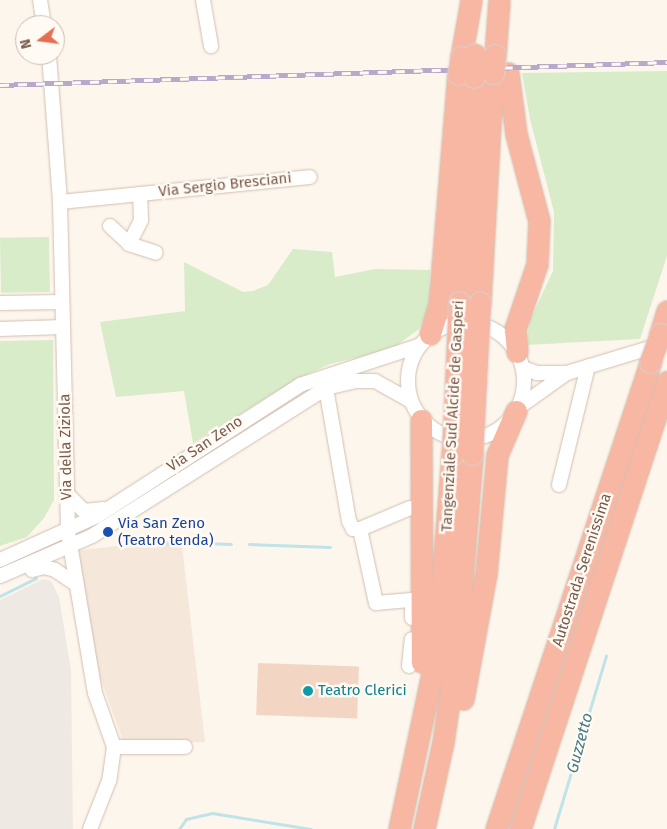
<!DOCTYPE html>
<style>
body{margin:0}
#map{position:relative;width:667px;height:829px;overflow:hidden;background:#fdf6ec;font-family:"Fira Sans",sans-serif}
div>[style]{position:absolute}
[style*='--x']{left:calc(var(--x)*1px);top:calc(var(--y)*1px);width:calc(var(--w)*1px);rotate:calc(var(--a)*1deg)}
.residential>*{inset:0;background:#f5e8da}
.industrial>*{inset:0;background:#efe9e4}
.green>*{inset:0;background:#d8ecc9;transform-origin:0 0}
.stream>*{height:3px;margin:-1.5px;padding:0 1.5px;transform-origin:1.5px;border-radius:1.5px;background:#bfe3e8}
.building>*{inset:0;background:#f3d5c3;transform-origin:0 0}
.roads{filter:drop-shadow(0 0 1px #d1beb0) drop-shadow(0 0 1px #d1beb0)}
.minor>*{height:14px;margin:-7px;padding:0 7px;transform-origin:7px;border-radius:7px;background:#fff}
.minor>.ring{margin:-7px;padding:0;box-sizing:content-box;background:none;border:14px solid #fff;border-radius:50%}
.highway>*{height:21px;margin:-10.5px;padding:0 10.5px;transform-origin:10.5px;border-radius:10.5px;background:#f7b7a3}
.rail>*{height:5px;margin-top:-2.5px;transform-origin:0;background:repeating-linear-gradient(90deg,#fffaf3 0 9px,#b9a8c9 0 18px);box-sizing:border-box;border-block:1px solid #b9a8c9}
.bridges{filter:drop-shadow(0 0 1px #dad1cd) drop-shadow(0 0 1px #dad1cd)}
.highway-bridge>*{height:21px;margin:-10.5px;padding:0 10.5px;transform-origin:10.5px;border-radius:10.5px;background:#f7b7a3}
.dots>*{width:14px;height:14px;translate:-50% -50%;box-sizing:border-box;border:2px solid #fffaf3;border-radius:50%}
span{translate:-50% -50%;white-space:nowrap;text-align:center;line-height:1.15;-webkit-text-stroke:5px #fffaf3;paint-order:stroke}
.street-label{font-size:15px;color:#7a5c4d}
.transit-label{font-size:15px;color:#164399}
.left{translate:0 -50%;text-align:left}
.culture-label{font-size:15px;color:#0d838f}
.water-label{font-size:16px;color:#437c86;font-style:italic}
.north{position:absolute;left:15px;top:15px;width:50px;height:50px;box-sizing:border-box;background:#fffaf3;border:1px solid #cabbb1;border-radius:50%;rotate:255deg;font-size:14px;font-weight:700;line-height:20px;text-align:center;color:#7a5c4d}
.north::after{content:'';display:block;margin:auto;width:18px;height:22px;background:#e76f51;clip-path:polygon(50% 0,100% 100%,50% 72%,0 100%)}
</style>
<div id="map">
<div class="residential">
<div style="clip-path:polygon(181px 538px,205px 742px,124px 744px,95px 663px,75px 551px)"></div>
</div>
<div class="industrial">
<div style="clip-path:polygon(43px 579px,51px 581px,59px 597px,71px 670px,73px 829px,0 829px,0 600px)"></div>
</div>
<div class="green">
<div style="clip-path:polygon(667px 71px,667px 256px,640px 339px,526px 345px,530px 320px,553px 271px,554px 212px,530px 119px,522px 73px)"></div>
<div style="left:49px;top:237px;width:55px;height:49px;rotate:89deg"></div>
<div style="clip-path:polygon(293px 249px,332px 252px,335px 277px,375px 269px,430px 270px,429px 311px,419px 329px,392px 349px,330px 364px,297px 379px,193px 443px,184px 391px,116px 397px,100px 322px,185px 311px,184px 262px,243px 292px,253px 291px,268px 285px)"></div>
<div style="clip-path:polygon(53px 340px,54px 500px,44px 518px,27px 537px,0 546px,0 341px)"></div>
</div>
<div class="stream">
<div style="--x:204;--y:543;--w:27;--a:2"></div>
<div style="--x:139;--y:544;--w:58;--a:-1"></div>
<div style="--x:249;--y:544;--w:81;--a:2.1"></div>
<div style="--x:0;--y:596;--w:40;--a:-26.6"></div>
<div style="--x:179;--y:829;--w:12;--a:-55"></div>
<div style="--x:186;--y:819;--w:27;--a:-13"></div>
<div style="--x:212;--y:813;--w:100;--a:9.2"></div>
<div style="--x:554;--y:829;--w:181;--a:-73.3"></div>
</div>
<div class="building">
<div style="left:258px;top:663px;width:101px;height:52px;rotate:2deg"></div>
</div>
<div class="roads">
<div class="minor">
<div style="--x:40;--y:0;--w:25;--a:81"></div>
<div style="--x:203;--y:0;--w:47;--a:80.1"></div>
<div style="--x:49;--y:55;--w:147;--a:85.7"></div>
<div style="--x:60;--y:202;--w:330;--a:88.6"></div>
<div style="--x:68;--y:532;--w:163;--a:80.5"></div>
<div style="--x:95;--y:693;--w:57;--a:70.6"></div>
<div style="--x:114;--y:747;--w:34;--a:98"></div>
<div style="--x:109;--y:781;--w:52;--a:111.6"></div>
<div style="--x:60;--y:202;--w:251;--a:-5.7"></div>
<div style="--x:110;--y:226;--w:26;--a:43"></div>
<div style="--x:129;--y:244;--w:28;--a:18"></div>
<div style="--x:129;--y:244;--w:27;--a:-63"></div>
<div style="--x:141;--y:220;--w:26;--a:-92"></div>
<div style="--x:0;--y:303;--w:62;--a:-0.9"></div>
<div class="ring" style="left:408px;top:323px;width:102px;height:102px"></div>
<div style="--x:0;--y:329;--w:63;--a:-1.8"></div>
<div style="--x:523;--y:368;--w:15;--a:20"></div>
<div style="--x:537;--y:373;--w:30;--a:0"></div>
<div style="--x:567;--y:373;--w:96;--a:-16.9"></div>
<div style="--x:326;--y:388;--w:135;--a:80.2"></div>
<div style="--x:349;--y:521;--w:9;--a:63"></div>
<div style="--x:353;--y:529;--w:7;--a:0"></div>
<div style="--x:519;--y:407;--w:59;--a:-35.3"></div>
<div style="--x:559;--y:485;--w:122;--a:-76.3"></div>
<div style="--x:67;--y:494;--w:24;--a:45"></div>
<div style="--x:84;--y:511;--w:20;--a:-6"></div>
<div style="--x:410;--y:508;--w:54;--a:157.2"></div>
<div style="--x:360;--y:529;--w:76;--a:77.8"></div>
<div style="--x:376;--y:603;--w:36;--a:-5"></div>
<div style="--x:412;--y:600;--w:18;--a:90"></div>
<div style="--x:0;--y:560;--w:107;--a:-24.4"></div>
<div style="--x:97;--y:516;--w:242;--a:-32.8"></div>
<div style="--x:300;--y:385;--w:124;--a:-18.3"></div>
<div style="--x:32;--y:570;--w:12;--a:-14"></div>
<div style="--x:44;--y:567;--w:11;--a:15"></div>
<div style="--x:55;--y:570;--w:25;--a:34"></div>
<div style="--x:0;--y:576;--w:100;--a:-23.5"></div>
<div style="--x:92;--y:536;--w:277;--a:-32.3"></div>
<div style="--x:326;--y:388;--w:31;--a:-13"></div>
<div style="--x:356;--y:381;--w:19;--a:0"></div>
<div style="--x:375;--y:381;--w:41;--a:29.1"></div>
<div style="--x:409;--y:666;--w:27;--a:-84"></div>
<div style="--x:114;--y:747;--w:71;--a:0"></div>
</div>
<div class="highway">
<div style="--x:495;--y:55;--w:55;--a:-85.8"></div>
<div style="--x:461;--y:57;--w:58;--a:-80"></div>
<div style="--x:508;--y:73;--w:62;--a:82.5"></div>
<div style="--x:516;--y:134;--w:90;--a:75.2"></div>
<div style="--x:539;--y:221;--w:43;--a:92.7"></div>
<div style="--x:537;--y:264;--w:69;--a:108.7"></div>
<div style="--x:515;--y:329;--w:23;--a:85"></div>
<div style="--x:459;--y:302;--w:225;--a:-86.2"></div>
<div style="--x:480;--y:302;--w:229;--a:-86.8"></div>
<div style="--x:430;--y:334;--w:30;--a:-73"></div>
<div style="--x:439;--y:305;--w:232;--a:-85.3"></div>
<div style="--x:660;--y:334;--w:24;--a:-73"></div>
<div style="--x:421;--y:420;--w:242;--a:89.8"></div>
<div style="--x:463;--y:699;--w:127;--a:-79.6"></div>
<div style="--x:486;--y:574;--w:120;--a:-84.7"></div>
<div style="--x:497;--y:455;--w:48;--a:-66.6"></div>
<div style="--x:399;--y:829;--w:183;--a:-78"></div>
<div style="--x:437;--y:650;--w:196;--a:-85.6"></div>
<div style="--x:424;--y:829;--w:89;--a:-77.7"></div>
<div style="--x:443;--y:742;--w:88;--a:-81.5"></div>
<div style="--x:456;--y:655;--w:202;--a:-85.4"></div>
<div style="--x:496;--y:829;--w:492;--a:-71.7"></div>
<div style="--x:520;--y:829;--w:471;--a:-71.8"></div>
</div>
</div>
<div class="rail">
<div style="--x:0;--y:85;--w:667;--a:-1.97"></div>
</div>
<div class="bridges">
<div class="highway-bridge">
<div style="--x:493;--y:73;--w:18;--a:-84"></div>
<div style="--x:458;--y:74;--w:17;--a:-80"></div>
<div style="--x:474;--y:77;--w:23;--a:-88"></div>
<div style="--x:650;--y:362;--w:30;--a:-70"></div>
<div style="--x:472;--y:454;--w:152;--a:-87"></div>
<div style="--x:452;--y:455;--w:153;--a:-87.4"></div>
</div>
</div>
<div class="dots">
<div style="left:108px;top:532px;background:#1a4fb4"></div>
<div style="left:308px;top:691px;background:#0f9aa8"></div>
</div>
<div class="street-label">
<span style="left:225px;top:185px;rotate:-6deg">Via Sergio Bresciani</span>
<span style="left:453px;top:416px;rotate:-87deg">Tangenziale Sud Alcide de Gasperi</span>
<span style="left:205px;top:444px;rotate:-34deg">Via San Zeno</span>
<span style="left:66px;top:447px;rotate:-91deg">Via della Ziziola</span>
<span style="left:582px;top:570px;rotate:-72deg">Autostrada Serenissima</span>
</div>
<div class="transit-label">
<span class="left" style="left:118px;top:532px">Via San Zeno<br>(Teatro tenda)</span>
</div>
<div class="culture-label">
<span class="left" style="left:318px;top:691px">Teatro Clerici</span>
</div>
<div class="water-label">
<span style="left:580px;top:743px;rotate:-75deg">Guzzetto</span>
</div>
<div class="north">N</div>
</div>
